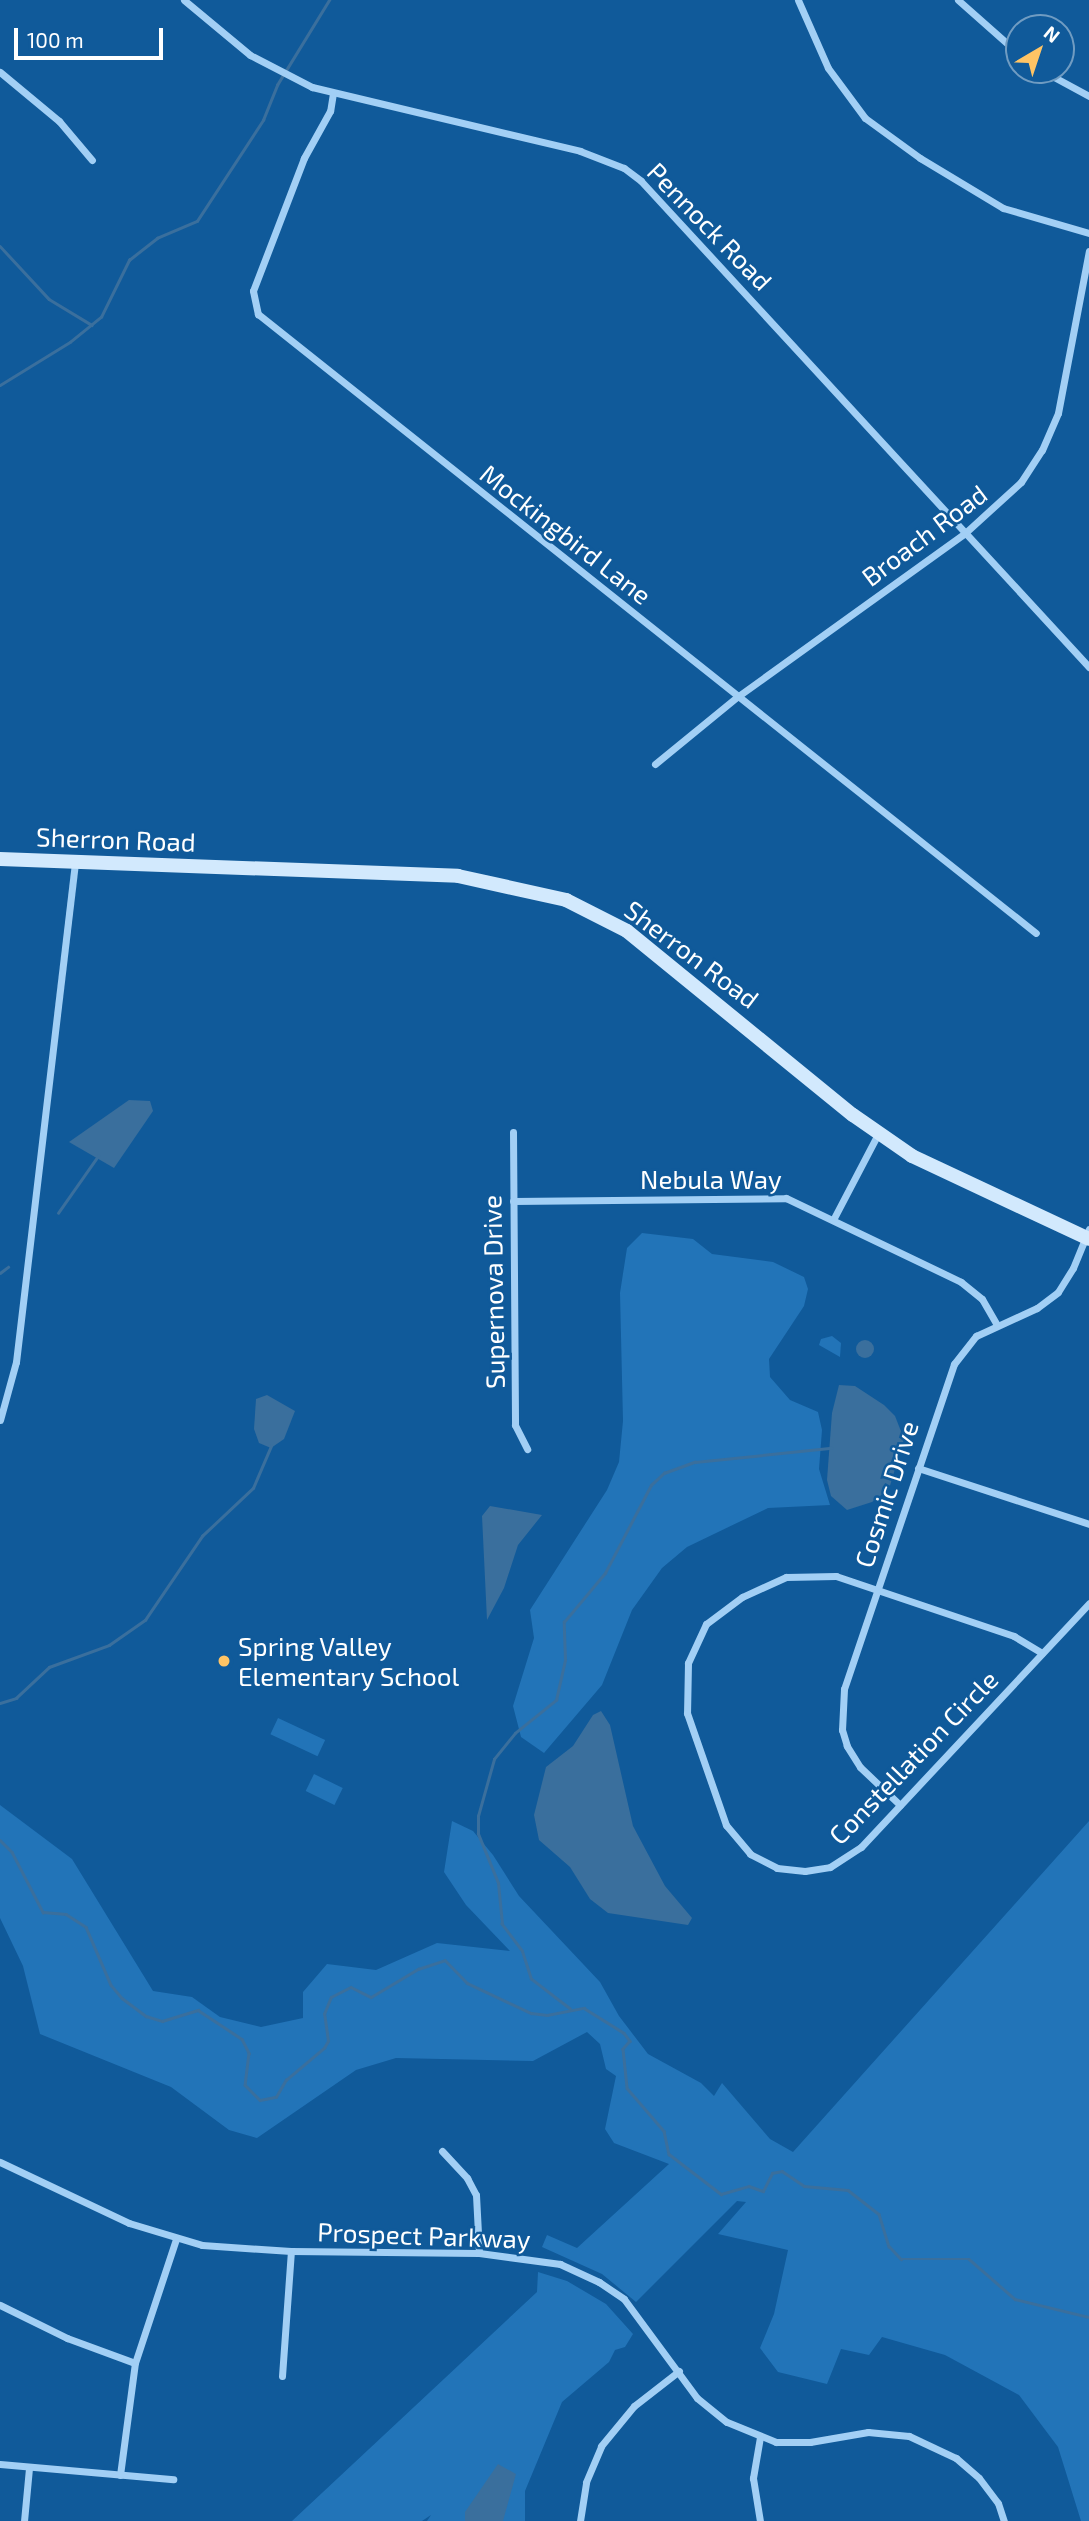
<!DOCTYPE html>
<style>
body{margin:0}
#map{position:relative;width:1089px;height:2521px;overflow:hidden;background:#105a9a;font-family:"Exo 2",sans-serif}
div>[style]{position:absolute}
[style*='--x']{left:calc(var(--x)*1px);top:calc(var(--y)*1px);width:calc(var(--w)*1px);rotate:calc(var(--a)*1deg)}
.green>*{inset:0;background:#2274b8;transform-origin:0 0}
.water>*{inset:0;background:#3a6f9d}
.round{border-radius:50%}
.stream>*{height:2.5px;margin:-1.25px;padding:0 1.25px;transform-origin:1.25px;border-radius:1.25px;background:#3a6f9d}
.street>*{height:7px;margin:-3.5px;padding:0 3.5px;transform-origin:3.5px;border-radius:3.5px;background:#a2cff5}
.secondary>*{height:14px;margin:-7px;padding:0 7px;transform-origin:7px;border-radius:7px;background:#d2e9fd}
.dots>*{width:19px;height:19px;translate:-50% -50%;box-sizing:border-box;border:4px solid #105a9a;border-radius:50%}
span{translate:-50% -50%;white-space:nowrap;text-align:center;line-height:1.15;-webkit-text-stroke:5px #105a9a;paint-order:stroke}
.street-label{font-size:26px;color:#fff}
.poi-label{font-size:26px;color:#fff}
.left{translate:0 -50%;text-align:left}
.north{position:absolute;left:1005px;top:14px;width:70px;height:70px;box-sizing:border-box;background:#105a9a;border:2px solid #709cc2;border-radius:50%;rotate:39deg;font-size:19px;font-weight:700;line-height:28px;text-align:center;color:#fff}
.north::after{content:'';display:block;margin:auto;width:24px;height:32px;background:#ffc465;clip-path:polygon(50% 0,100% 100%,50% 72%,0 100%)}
.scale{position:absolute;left:14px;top:28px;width:149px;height:32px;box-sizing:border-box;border:4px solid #fff;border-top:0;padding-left:9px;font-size:21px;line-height:24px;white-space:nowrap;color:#fff;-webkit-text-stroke:5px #105a9a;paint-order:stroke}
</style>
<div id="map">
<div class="green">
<div style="clip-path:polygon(642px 1233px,693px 1239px,712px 1254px,773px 1262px,804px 1277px,808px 1289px,804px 1306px,769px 1359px,770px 1377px,790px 1400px,818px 1412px,822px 1430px,819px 1469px,830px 1505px,768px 1508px,687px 1547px,662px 1568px,632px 1610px,602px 1685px,544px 1753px,521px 1737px,513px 1706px,534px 1638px,530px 1610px,607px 1490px,619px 1462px,623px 1421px,620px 1293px,627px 1248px)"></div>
<div style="clip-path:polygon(832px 1336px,841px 1343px,840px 1357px,819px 1345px,821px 1339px)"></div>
<div style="left:278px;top:1718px;width:52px;height:18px;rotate:25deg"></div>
<div style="left:314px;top:1774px;width:32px;height:19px;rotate:26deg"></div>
<div style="clip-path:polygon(0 1805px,72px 1859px,153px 1991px,192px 1997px,220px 2017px,261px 2027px,303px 2018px,303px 1992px,327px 1964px,376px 1970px,437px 1943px,510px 1951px,466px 1905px,444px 1872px,452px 1821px,473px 1831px,493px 1855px,519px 1896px,600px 1982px,619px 2016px,648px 2054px,701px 2083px,714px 2096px,722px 2083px,770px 2139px,793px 2152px,1089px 1821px,1089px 2521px,1081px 2521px,1058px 2447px,1019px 2395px,945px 2355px,882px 2337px,869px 2355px,841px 2349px,827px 2384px,778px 2372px,760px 2348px,774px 2314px,788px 2250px,718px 2234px,746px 2202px,737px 2201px,636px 2302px,602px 2274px,542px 2247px,547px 2235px,577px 2248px,669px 2164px,614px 2143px,605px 2129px,616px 2076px,606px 2069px,600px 2044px,587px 2032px,533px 2061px,396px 2058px,356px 2070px,257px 2138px,229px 2130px,171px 2087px,40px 2034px,23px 1966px,0 1918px)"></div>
<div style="clip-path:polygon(538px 2272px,567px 2281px,606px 2304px,633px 2334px,625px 2347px,615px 2350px,609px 2362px,562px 2402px,525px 2491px,525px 2521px,427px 2521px,431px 2515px,422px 2521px,292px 2521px,537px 2292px)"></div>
</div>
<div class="water">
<div style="clip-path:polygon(129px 1100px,150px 1101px,153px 1111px,114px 1168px,69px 1142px)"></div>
<div class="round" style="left:856px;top:1340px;width:18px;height:18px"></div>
<div style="clip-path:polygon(839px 1385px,855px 1386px,884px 1405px,895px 1416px,904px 1439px,889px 1489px,872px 1502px,847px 1510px,831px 1496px,827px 1480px,832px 1413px)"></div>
<div style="clip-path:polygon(267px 1395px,295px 1411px,284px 1439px,271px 1448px,259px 1443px,254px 1429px,256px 1399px)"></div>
<div style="clip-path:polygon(490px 1506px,542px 1515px,518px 1545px,504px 1588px,487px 1620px,482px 1516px)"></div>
<div style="clip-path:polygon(601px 1711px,610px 1725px,633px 1826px,665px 1886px,692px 1918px,688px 1925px,608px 1913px,590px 1899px,570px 1867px,539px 1840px,534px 1815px,546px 1767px,573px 1746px,593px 1715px)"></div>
<div style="clip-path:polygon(498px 2464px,516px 2474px,503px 2521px,465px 2521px,465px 2512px)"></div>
</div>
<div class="stream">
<div style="--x:0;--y:246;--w:72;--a:47.2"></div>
<div style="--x:49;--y:299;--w:50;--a:31.2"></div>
<div style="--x:0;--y:385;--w:82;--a:-31.6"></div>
<div style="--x:70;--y:342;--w:40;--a:-39"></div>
<div style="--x:101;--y:317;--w:64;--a:-63.8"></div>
<div style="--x:129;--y:260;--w:36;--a:-38"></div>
<div style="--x:157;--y:238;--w:43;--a:-23"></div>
<div style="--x:197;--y:221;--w:121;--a:-56.8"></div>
<div style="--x:263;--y:120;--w:38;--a:-68"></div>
<div style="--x:277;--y:85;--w:100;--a:-58.5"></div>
<div style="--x:58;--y:1213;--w:70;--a:-54.9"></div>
<div style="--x:0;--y:1273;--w:10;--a:-37"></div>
<div style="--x:0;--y:1703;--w:17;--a:-17"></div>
<div style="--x:16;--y:1698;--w:45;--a:-43.2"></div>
<div style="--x:49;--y:1667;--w:64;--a:-20.1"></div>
<div style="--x:109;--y:1645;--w:44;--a:-34.8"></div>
<div style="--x:145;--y:1620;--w:102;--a:-55.8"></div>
<div style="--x:202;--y:1536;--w:70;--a:-43.3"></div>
<div style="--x:253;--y:1488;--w:46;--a:-66.8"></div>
<div style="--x:0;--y:1840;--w:17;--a:45"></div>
<div style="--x:12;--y:1852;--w:68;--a:62.7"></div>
<div style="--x:43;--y:1912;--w:23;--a:5"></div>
<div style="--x:66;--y:1914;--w:24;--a:33"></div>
<div style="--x:86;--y:1927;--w:63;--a:66.7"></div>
<div style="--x:111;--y:1985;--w:17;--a:50"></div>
<div style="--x:122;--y:1998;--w:30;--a:37"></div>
<div style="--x:146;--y:2016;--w:17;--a:17"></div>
<div style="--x:162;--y:2021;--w:38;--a:-17"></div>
<div style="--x:198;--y:2010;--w:53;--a:33.4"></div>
<div style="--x:242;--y:2039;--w:16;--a:63"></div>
<div style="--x:249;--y:2053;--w:32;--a:97"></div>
<div style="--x:245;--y:2085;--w:21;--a:45"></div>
<div style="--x:260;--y:2100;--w:16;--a:-11"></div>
<div style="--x:276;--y:2097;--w:20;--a:-60"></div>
<div style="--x:286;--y:2080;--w:50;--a:-40.1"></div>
<div style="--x:324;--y:2048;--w:8;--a:-60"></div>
<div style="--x:328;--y:2041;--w:27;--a:-98"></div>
<div style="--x:324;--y:2014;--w:18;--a:-68"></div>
<div style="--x:331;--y:1997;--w:22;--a:-27"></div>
<div style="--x:351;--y:1987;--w:22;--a:27"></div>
<div style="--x:371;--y:1997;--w:55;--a:-30.8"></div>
<div style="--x:418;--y:1969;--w:28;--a:-18"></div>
<div style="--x:445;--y:1960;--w:32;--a:46"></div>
<div style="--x:467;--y:1983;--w:71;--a:25.1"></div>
<div style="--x:531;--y:2013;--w:16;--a:7"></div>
<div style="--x:547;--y:2015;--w:38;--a:-11"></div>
<div style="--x:584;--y:2008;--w:47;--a:32"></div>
<div style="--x:624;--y:2033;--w:10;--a:53"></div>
<div style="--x:630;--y:2041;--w:11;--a:131"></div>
<div style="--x:623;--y:2049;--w:39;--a:84"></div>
<div style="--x:627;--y:2088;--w:57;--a:49.3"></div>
<div style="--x:664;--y:2131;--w:24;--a:78"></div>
<div style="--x:669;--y:2154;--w:66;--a:37.6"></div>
<div style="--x:721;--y:2194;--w:29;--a:-16"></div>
<div style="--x:749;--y:2186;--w:15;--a:20"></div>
<div style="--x:763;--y:2191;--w:20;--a:-63"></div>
<div style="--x:772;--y:2173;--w:10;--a:-11"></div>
<div style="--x:782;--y:2171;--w:27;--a:34"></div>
<div style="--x:804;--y:2186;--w:44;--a:5.2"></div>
<div style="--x:848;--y:2190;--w:39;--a:38"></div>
<div style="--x:879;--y:2214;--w:34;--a:73"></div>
<div style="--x:889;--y:2246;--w:18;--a:47"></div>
<div style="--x:901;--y:2259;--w:68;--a:0"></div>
<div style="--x:969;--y:2259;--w:61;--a:41"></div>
<div style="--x:1015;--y:2299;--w:76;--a:13.7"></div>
<div style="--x:570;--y:2009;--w:49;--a:-142.4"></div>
<div style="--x:531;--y:1979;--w:29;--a:-108"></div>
<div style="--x:522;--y:1951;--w:34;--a:-127"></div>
<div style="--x:502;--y:1924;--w:41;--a:-95.6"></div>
<div style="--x:498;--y:1883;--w:53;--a:-112.2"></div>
<div style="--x:478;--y:1834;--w:18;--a:-90"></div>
<div style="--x:478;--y:1816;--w:59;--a:-74.3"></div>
<div style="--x:494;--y:1759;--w:33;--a:-51"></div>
<div style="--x:515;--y:1733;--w:53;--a:-38.8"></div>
<div style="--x:556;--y:1700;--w:41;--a:-77.3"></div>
<div style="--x:565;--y:1660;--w:38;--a:-92"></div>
<div style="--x:564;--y:1622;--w:64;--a:-50.1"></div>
<div style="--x:605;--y:1573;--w:99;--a:-62.4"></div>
<div style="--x:651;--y:1485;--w:18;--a:-43"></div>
<div style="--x:664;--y:1473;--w:33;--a:-20"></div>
<div style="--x:695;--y:1462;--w:137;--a:-5.9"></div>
</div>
<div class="street">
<div style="--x:184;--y:0;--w:86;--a:39.8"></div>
<div style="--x:250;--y:55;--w:70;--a:27.3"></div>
<div style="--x:312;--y:87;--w:276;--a:13.4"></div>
<div style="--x:580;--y:151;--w:47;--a:21.1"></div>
<div style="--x:624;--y:168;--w:21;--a:37"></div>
<div style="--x:641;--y:181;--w:661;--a:47.33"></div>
<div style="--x:798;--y:0;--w:74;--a:66.2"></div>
<div style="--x:828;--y:68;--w:62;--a:53.5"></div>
<div style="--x:865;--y:118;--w:68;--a:36"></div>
<div style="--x:920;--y:158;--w:97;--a:31.1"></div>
<div style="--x:1003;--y:208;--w:90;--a:16.2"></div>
<div style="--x:958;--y:0;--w:81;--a:41.5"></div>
<div style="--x:1041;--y:70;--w:55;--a:28.4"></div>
<div style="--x:0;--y:72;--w:77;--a:39.7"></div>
<div style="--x:59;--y:121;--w:51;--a:49.8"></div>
<div style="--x:333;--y:93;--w:18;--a:99"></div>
<div style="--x:330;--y:111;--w:54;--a:119"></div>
<div style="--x:304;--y:158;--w:142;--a:111"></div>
<div style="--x:253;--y:291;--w:24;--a:78"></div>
<div style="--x:258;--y:314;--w:994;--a:38.51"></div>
<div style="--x:655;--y:764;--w:106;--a:-39.3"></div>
<div style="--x:737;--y:697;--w:279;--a:-35.7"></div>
<div style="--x:964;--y:534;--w:77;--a:-42.4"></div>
<div style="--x:1021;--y:482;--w:38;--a:-57"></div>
<div style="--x:1042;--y:450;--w:40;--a:-66.6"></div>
<div style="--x:1058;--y:413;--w:165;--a:-79.2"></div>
<div style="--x:513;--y:1132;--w:293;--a:89.6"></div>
<div style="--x:515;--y:1425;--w:27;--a:63"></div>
<div style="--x:513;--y:1201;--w:273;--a:-0.6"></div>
<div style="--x:786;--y:1198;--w:194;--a:25.6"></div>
<div style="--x:961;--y:1282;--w:27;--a:39"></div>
<div style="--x:982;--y:1299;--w:28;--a:60"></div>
<div style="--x:834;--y:1218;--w:95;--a:-62.4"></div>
<div style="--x:0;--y:1420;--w:60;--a:-74.6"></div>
<div style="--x:16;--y:1362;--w:502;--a:-83.26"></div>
<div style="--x:918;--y:1468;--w:180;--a:18.1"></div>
<div style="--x:1042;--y:1653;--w:33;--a:-149"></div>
<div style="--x:1014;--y:1636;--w:188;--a:-161.4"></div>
<div style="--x:836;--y:1576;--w:50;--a:178.9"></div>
<div style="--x:786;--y:1577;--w:48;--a:155.6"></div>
<div style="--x:742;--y:1597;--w:45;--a:143.1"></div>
<div style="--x:706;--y:1624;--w:43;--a:114.8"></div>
<div style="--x:688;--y:1663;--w:50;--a:91.1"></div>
<div style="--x:687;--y:1713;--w:119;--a:70.8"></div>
<div style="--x:726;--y:1825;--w:38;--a:50"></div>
<div style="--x:750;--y:1854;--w:30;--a:27"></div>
<div style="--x:777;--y:1868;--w:28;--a:6"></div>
<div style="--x:805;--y:1871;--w:25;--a:-9"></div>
<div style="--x:830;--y:1867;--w:37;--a:-33"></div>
<div style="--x:861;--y:1847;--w:334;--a:-46.9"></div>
<div style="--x:900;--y:1805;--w:55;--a:-136.5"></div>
<div style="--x:860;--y:1767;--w:25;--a:-122"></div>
<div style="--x:847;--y:1746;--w:17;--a:-107"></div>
<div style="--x:842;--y:1730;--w:41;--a:-87.2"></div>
<div style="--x:844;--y:1689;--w:343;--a:-71.3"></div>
<div style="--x:954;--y:1364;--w:36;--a:-52"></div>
<div style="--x:976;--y:1336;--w:67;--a:-24.7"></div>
<div style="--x:1037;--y:1308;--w:26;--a:-37"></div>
<div style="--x:1058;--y:1292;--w:28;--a:-58"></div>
<div style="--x:1073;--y:1268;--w:42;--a:-67.7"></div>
<div style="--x:442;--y:2151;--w:37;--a:47"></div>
<div style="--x:467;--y:2178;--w:19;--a:62"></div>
<div style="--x:476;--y:2195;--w:58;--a:87"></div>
<div style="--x:0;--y:2162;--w:143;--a:25.3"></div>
<div style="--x:129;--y:2223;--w:76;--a:16.8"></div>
<div style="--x:202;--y:2245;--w:89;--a:3.9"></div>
<div style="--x:291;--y:2251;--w:188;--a:0.6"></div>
<div style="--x:479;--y:2253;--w:82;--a:7.7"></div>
<div style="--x:560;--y:2264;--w:43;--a:24.8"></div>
<div style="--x:599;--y:2282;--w:30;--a:34"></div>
<div style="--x:624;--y:2299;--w:123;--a:53.6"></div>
<div style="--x:697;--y:2398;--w:38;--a:39"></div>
<div style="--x:727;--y:2422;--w:53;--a:22.2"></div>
<div style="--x:776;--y:2442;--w:34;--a:0"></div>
<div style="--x:810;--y:2442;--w:59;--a:-9.8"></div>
<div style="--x:868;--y:2432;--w:41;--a:5.6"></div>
<div style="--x:909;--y:2436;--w:52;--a:25.1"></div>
<div style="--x:956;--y:2458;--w:30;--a:41"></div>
<div style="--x:979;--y:2478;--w:31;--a:53"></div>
<div style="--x:998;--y:2503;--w:19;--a:72"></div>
<div style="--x:0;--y:2305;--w:75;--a:26.2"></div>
<div style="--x:67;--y:2338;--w:72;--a:20.2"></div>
<div style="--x:282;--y:2376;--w:125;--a:-85.9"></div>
<div style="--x:760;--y:2437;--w:42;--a:99.7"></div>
<div style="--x:753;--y:2478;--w:44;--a:80.8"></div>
<div style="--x:0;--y:2464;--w:174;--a:5"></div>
<div style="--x:120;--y:2475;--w:113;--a:-82.4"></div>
<div style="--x:135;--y:2363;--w:131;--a:-71.7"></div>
<div style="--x:24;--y:2521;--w:53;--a:-84.6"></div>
<div style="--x:580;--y:2521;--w:39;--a:-81"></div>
<div style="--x:586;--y:2482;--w:39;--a:-67"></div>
<div style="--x:601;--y:2446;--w:52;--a:-50.5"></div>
<div style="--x:634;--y:2406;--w:57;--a:-37.9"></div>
</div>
<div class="secondary">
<div style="--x:0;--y:859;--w:458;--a:2.1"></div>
<div style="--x:458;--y:876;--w:111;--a:12.5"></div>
<div style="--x:566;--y:900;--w:68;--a:26.9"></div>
<div style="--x:627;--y:931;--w:291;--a:39.2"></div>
<div style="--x:853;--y:1115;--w:72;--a:34.8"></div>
<div style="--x:912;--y:1156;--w:195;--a:25.1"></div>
</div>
<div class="dots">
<div style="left:224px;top:1661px;background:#ffc465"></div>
</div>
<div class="street-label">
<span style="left:710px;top:226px;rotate:46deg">Pennock Road</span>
<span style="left:566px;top:534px;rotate:38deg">Mockingbird Lane</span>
<span style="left:924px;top:535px;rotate:-37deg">Broach Road</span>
<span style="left:116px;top:839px;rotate:2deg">Sherron Road</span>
<span style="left:692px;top:954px;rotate:37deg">Sherron Road</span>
<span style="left:711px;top:1179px">Nebula Way</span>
<span style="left:493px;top:1292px;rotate:-91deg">Supernova Drive</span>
<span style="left:886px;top:1494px;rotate:-72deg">Cosmic Drive</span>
<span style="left:913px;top:1757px;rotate:-46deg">Constellation Circle</span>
<span style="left:424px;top:2235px;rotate:2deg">Prospect Parkway</span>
</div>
<div class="poi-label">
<span class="left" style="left:238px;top:1661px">Spring Valley<br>Elementary School</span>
</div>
<div class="north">N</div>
<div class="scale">100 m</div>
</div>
